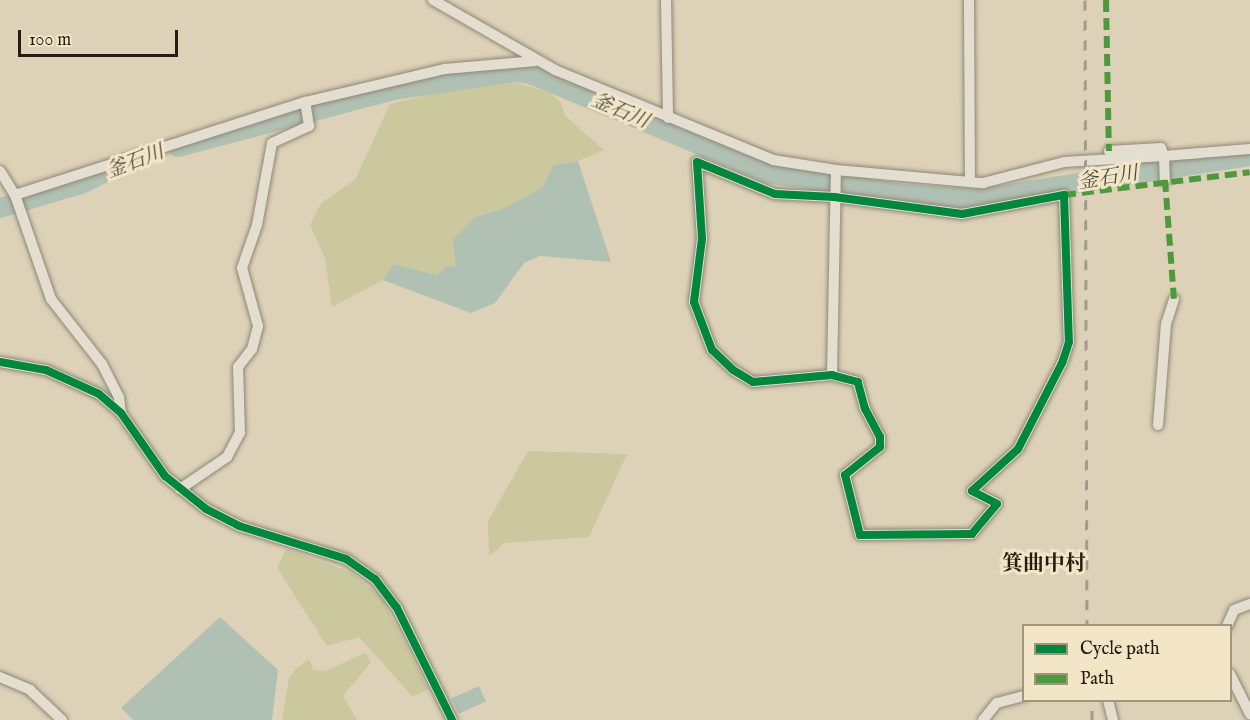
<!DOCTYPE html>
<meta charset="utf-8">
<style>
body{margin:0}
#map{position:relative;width:1250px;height:720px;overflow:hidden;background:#ddd2b7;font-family:"IM FELL English","Noto Serif JP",serif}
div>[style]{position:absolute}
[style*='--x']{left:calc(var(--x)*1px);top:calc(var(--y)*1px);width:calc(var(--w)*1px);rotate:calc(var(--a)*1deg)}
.green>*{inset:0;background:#cac89c}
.water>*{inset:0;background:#b0c0b3;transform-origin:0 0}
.river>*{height:20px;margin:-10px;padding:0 10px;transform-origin:10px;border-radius:10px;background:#b0c0b3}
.roads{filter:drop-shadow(0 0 2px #8e8777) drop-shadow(0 0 2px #8e8777)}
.minor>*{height:10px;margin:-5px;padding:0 5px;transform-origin:5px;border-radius:5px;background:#e3ded0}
.rail>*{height:3px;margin-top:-1.5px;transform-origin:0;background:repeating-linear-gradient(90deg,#a19b90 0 10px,transparent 0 20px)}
.quiet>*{height:6px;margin-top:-3px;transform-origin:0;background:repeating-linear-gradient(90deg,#4e993d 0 12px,transparent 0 18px)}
.cycleway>*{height:8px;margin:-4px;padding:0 4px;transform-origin:4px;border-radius:4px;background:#00873e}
span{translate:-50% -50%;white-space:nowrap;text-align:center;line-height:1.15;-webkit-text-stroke:6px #f3e6c6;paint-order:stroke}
.water-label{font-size:20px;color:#4a4a42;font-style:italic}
.quarter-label{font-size:21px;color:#271b13;font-weight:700}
.legend{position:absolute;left:1022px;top:624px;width:210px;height:78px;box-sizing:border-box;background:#f3e6c6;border:2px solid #a1957e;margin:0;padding:8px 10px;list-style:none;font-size:18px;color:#271b13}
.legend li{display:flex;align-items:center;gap:12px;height:30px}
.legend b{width:30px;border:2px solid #a1957e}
.scale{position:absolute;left:18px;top:30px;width:160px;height:27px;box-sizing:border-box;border:3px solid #271b13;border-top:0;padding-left:8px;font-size:18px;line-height:21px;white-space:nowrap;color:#271b13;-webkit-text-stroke:4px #f3e6c6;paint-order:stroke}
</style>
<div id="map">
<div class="green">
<div style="clip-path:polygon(516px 83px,549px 92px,561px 103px,565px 116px,604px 150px,578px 161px,553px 165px,543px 187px,503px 209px,475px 217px,457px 267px,437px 275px,393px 264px,383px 280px,332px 307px,325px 258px,310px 225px,321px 203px,355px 180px,390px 104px,458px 88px)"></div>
<div style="clip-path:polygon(528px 451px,627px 454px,589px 537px,504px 543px,489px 556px,488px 521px)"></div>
<div style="clip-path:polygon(286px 549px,350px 572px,381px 596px,428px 689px,413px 697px,359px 637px,327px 646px,277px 568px)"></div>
<div style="clip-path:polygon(365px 653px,371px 662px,343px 696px,357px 720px,282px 720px,289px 678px,296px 669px,309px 659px,313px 670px,325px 671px)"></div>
</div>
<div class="water">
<div style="clip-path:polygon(578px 161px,611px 262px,540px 256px,524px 263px,495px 303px,471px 313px,383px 280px,393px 264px,437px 275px,447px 266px,456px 267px,453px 240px,475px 217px,503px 209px,543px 187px,553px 165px)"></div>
<div style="clip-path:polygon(220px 617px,278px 670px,272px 720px,133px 720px,121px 708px)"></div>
<div style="left:479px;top:686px;width:17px;height:30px;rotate:66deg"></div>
</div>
<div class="river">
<div style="--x:178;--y:147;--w:222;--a:-14.8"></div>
<div style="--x:393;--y:90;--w:125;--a:-8.3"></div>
<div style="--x:517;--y:72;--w:16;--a:11"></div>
<div style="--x:533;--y:75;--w:254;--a:22.7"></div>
<div style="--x:767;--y:173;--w:140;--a:8.7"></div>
<div style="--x:905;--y:194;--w:72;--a:4"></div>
<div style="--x:977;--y:199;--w:276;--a:-9"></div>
<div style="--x:0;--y:208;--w:84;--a:-16.5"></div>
<div style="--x:81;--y:184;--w:50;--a:-26.1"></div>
</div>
<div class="roads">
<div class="minor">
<div style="--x:433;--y:0;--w:141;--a:29.8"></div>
<div style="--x:555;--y:70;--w:236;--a:22.4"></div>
<div style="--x:773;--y:160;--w:64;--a:9"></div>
<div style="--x:836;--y:170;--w:148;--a:5.1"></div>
<div style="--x:983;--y:183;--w:84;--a:-14.5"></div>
<div style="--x:1064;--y:162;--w:100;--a:-3.4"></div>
<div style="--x:1164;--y:156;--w:24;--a:88"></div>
<div style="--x:666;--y:0;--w:118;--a:89"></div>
<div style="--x:969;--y:0;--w:182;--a:89.7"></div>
<div style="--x:1109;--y:151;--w:52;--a:-3.3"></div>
<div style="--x:1161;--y:148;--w:9;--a:69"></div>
<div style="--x:1164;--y:156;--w:86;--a:-4.7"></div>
<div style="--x:697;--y:162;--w:84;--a:22.3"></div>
<div style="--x:775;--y:194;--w:59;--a:2.9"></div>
<div style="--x:834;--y:197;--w:129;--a:7.6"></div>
<div style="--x:962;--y:214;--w:104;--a:-10.6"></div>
<div style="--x:1064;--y:195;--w:147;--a:88.1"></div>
<div style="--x:1069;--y:342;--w:22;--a:108"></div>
<div style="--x:1062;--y:363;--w:97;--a:117.1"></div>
<div style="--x:1018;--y:449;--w:62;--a:137.6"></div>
<div style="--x:972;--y:491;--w:28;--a:27"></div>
<div style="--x:997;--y:504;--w:39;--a:130"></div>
<div style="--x:972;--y:534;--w:112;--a:179.5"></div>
<div style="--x:860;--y:535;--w:62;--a:-104"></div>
<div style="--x:845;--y:475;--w:45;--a:-38.7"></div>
<div style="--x:880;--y:447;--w:10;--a:-90"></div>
<div style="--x:880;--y:437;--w:32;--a:-118"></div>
<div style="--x:865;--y:409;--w:28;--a:-105"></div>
<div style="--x:858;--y:382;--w:27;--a:-165"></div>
<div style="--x:832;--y:375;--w:79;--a:174.9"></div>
<div style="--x:753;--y:382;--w:23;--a:-149"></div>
<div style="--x:733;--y:370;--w:29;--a:-136"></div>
<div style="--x:712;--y:350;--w:51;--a:-110.6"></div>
<div style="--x:694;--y:302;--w:64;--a:-82.8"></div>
<div style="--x:702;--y:239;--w:77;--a:-93.7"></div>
<div style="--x:0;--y:171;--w:28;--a:58"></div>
<div style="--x:15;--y:195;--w:110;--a:70.9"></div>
<div style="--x:51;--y:299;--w:83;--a:51.9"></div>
<div style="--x:102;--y:364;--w:37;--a:63"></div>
<div style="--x:119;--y:397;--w:16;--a:83"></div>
<div style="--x:15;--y:195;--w:305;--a:-17.8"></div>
<div style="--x:305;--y:102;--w:144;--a:-13.3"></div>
<div style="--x:445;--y:69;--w:91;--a:-5"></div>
<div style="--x:0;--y:362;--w:47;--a:9.9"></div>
<div style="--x:46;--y:370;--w:58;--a:24.4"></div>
<div style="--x:99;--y:394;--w:29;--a:41"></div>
<div style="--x:121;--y:413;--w:77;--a:55.1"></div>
<div style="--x:165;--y:476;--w:53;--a:38.8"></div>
<div style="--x:206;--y:509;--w:37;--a:27"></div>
<div style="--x:239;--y:526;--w:112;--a:17.1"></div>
<div style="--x:346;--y:559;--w:35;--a:35"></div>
<div style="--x:375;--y:579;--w:36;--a:53"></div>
<div style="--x:397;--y:608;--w:125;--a:63.8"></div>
<div style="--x:832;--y:375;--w:205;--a:-88.9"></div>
<div style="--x:1158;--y:425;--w:101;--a:-85.5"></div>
<div style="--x:1166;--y:324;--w:26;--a:-72"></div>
<div style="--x:180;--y:489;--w:57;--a:-34.2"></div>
<div style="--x:227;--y:457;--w:27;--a:-62"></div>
<div style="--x:240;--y:433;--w:66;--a:-91.7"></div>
<div style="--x:238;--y:367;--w:23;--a:-52"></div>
<div style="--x:252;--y:349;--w:24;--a:-75"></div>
<div style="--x:258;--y:326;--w:60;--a:-105.4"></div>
<div style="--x:242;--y:268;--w:46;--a:-70.8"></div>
<div style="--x:257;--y:225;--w:83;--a:-79.6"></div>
<div style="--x:272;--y:143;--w:41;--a:-24.7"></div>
<div style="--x:309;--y:126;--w:24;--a:-99"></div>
<div style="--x:1227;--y:626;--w:17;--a:-66"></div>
<div style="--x:1234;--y:610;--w:17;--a:-21"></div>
<div style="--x:1230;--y:674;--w:45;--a:63.4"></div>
<div style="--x:0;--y:677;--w:33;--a:23"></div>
<div style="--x:30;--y:690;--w:44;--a:43.2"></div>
<div style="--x:1108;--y:700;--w:21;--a:76"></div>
<div style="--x:983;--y:720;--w:22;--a:-51"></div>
<div style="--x:997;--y:703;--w:28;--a:-15"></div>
</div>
</div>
<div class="rail">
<div style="--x:1085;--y:0;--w:626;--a:89.82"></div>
<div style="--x:1092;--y:720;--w:20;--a:-90"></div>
</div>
<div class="quiet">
<div style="--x:1106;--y:0;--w:151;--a:88.9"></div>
<div style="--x:1165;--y:180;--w:119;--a:85.7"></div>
<div style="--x:1064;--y:195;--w:187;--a:-7"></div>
</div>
<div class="cycleway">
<div style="--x:697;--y:162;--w:84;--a:22.3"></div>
<div style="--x:775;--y:194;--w:59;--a:2.9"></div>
<div style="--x:834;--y:197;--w:129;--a:7.6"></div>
<div style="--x:962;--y:214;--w:104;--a:-10.6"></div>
<div style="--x:1064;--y:195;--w:147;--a:88.1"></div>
<div style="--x:1069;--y:342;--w:22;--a:108"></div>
<div style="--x:1062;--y:363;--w:97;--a:117.1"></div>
<div style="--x:1018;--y:449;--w:62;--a:137.6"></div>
<div style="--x:972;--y:491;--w:28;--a:27"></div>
<div style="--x:997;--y:504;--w:39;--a:130"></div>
<div style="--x:972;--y:534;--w:112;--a:179.5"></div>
<div style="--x:860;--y:535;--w:62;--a:-104"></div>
<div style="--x:845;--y:475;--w:45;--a:-38.7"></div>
<div style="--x:880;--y:447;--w:10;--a:-90"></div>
<div style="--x:880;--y:437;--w:32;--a:-118"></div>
<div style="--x:865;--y:409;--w:28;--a:-105"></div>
<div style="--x:858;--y:382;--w:27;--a:-165"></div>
<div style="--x:832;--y:375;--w:79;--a:174.9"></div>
<div style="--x:753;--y:382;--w:23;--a:-149"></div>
<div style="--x:733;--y:370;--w:29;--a:-136"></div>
<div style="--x:712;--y:350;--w:51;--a:-110.6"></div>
<div style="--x:694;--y:302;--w:64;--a:-82.8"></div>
<div style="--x:702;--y:239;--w:77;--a:-93.7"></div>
<div style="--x:0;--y:362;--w:47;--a:9.9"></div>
<div style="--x:46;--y:370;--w:58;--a:24.4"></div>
<div style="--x:99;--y:394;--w:29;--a:41"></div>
<div style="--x:121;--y:413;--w:77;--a:55.1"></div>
<div style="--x:165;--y:476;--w:53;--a:38.8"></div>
<div style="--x:206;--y:509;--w:37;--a:27"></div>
<div style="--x:239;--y:526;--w:112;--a:17.1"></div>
<div style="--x:346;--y:559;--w:35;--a:35"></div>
<div style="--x:375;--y:579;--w:36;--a:53"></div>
<div style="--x:397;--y:608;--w:125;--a:63.8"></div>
</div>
<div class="water-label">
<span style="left:620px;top:111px;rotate:23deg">釜石川</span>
<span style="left:135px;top:162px;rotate:-21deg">釜石川</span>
<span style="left:1108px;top:178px;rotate:-9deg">釜石川</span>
</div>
<div class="quarter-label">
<span style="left:1044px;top:565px">箕曲中村</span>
</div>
<ul class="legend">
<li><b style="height:8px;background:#00873e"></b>Cycle path</li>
<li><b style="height:8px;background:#4e993d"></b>Path</li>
</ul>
<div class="scale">100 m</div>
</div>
